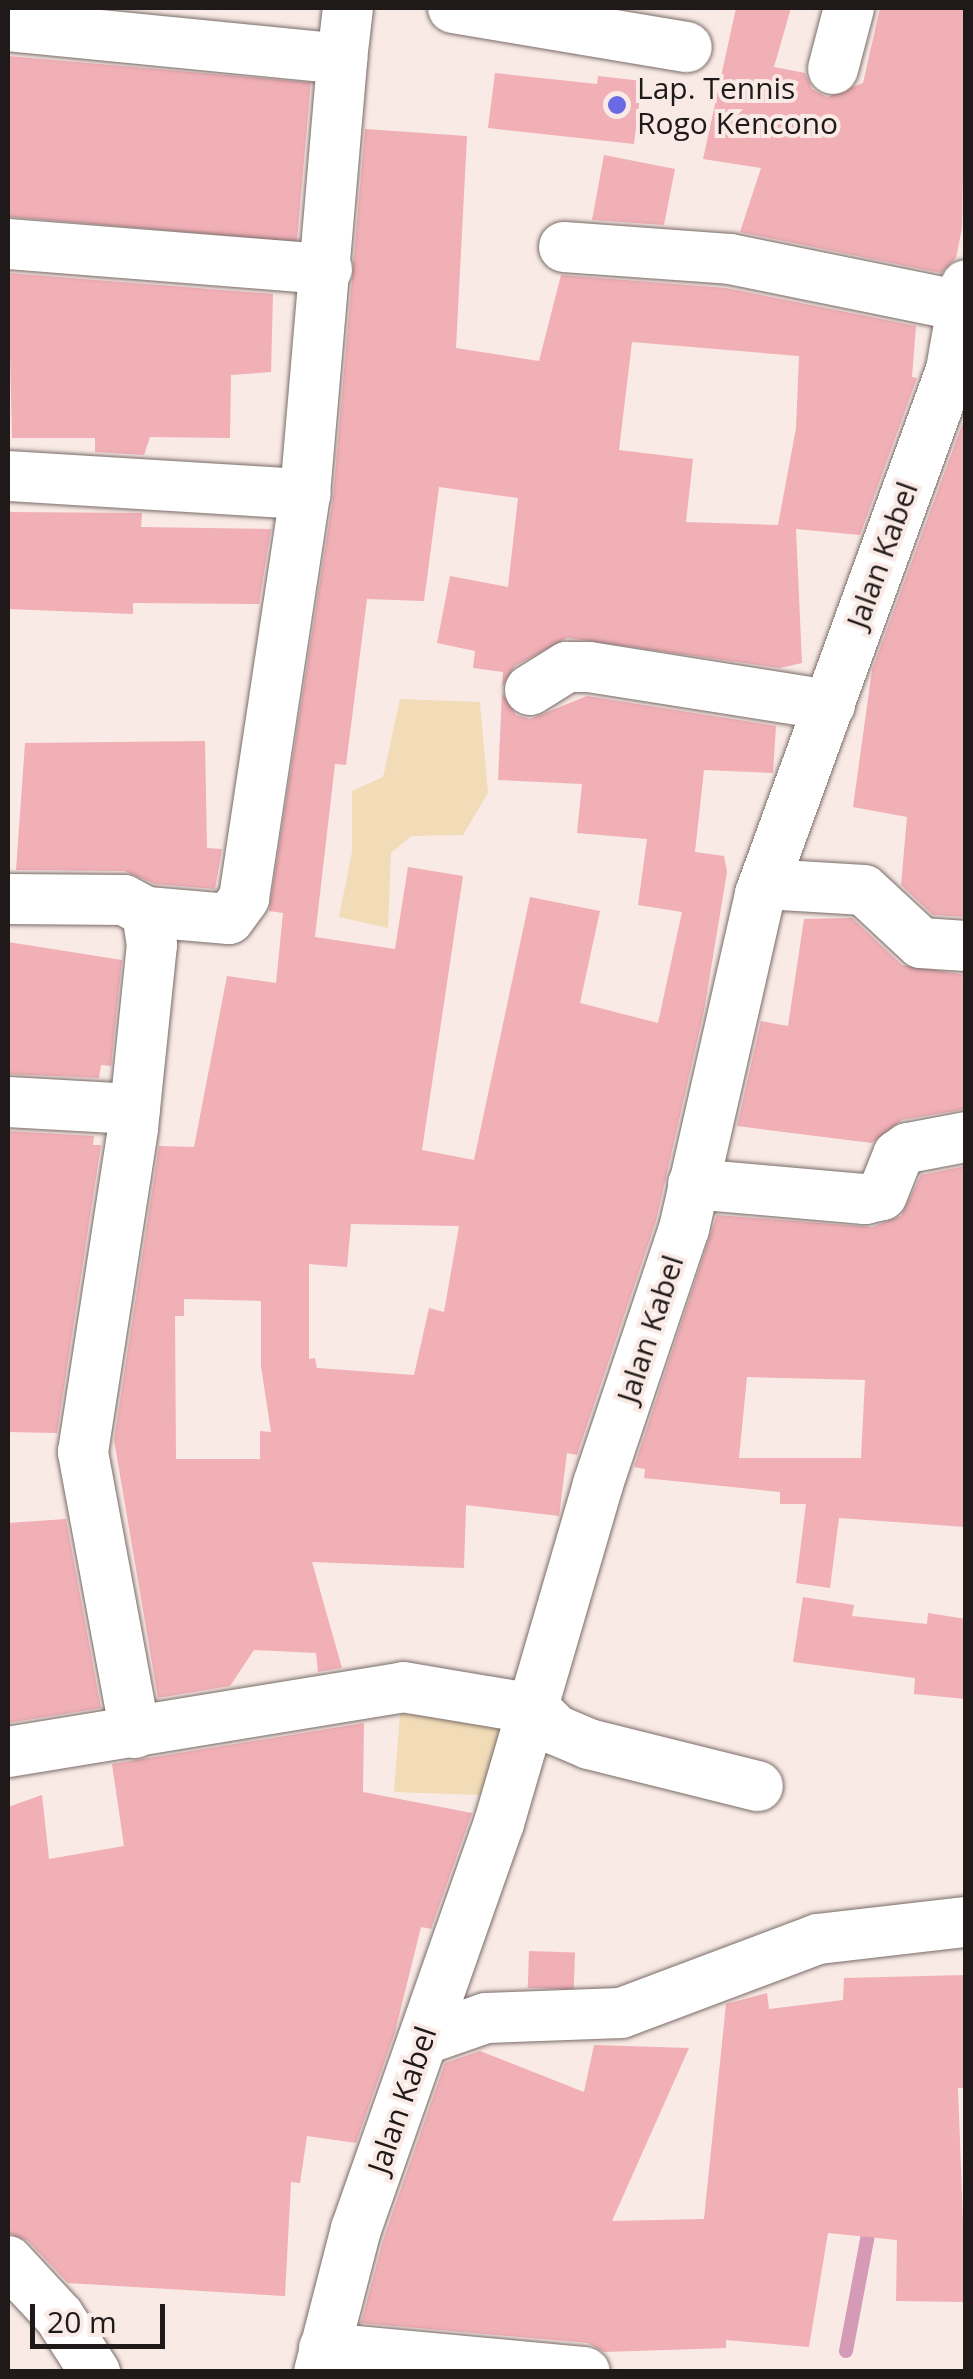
<!DOCTYPE html>
<style>
body{margin:0}
#map{position:relative;width:973px;height:2379px;overflow:hidden;background:#f9eae5;font-family:"Open Sans",sans-serif}
div>[style]{position:absolute}
[style*='--x']{left:calc(var(--x)*1px);top:calc(var(--y)*1px);width:calc(var(--w)*1px);rotate:calc(var(--a)*1deg)}
.green>*{inset:0;background:#f1dcb7}
.stream>*{height:14px;margin:-7px;padding:0 7px;transform-origin:7px;border-radius:7px;background:#d49ab6}
.building>*{inset:0;background:#f1afb6;transform-origin:0 0}
.roads{filter:drop-shadow(0 0 2px #796c68) drop-shadow(0 0 2px #796c68)}
.minor>*{height:50px;margin:-25px;padding:0 25px;transform-origin:25px;border-radius:25px;background:#fff}
.dots>*{width:28px;height:28px;translate:-50% -50%;box-sizing:border-box;border:5px solid #f9eae5;border-radius:50%}
span{translate:-50% -50%;white-space:nowrap;text-align:center;line-height:1.15;-webkit-text-stroke:8px #f9eae5;paint-order:stroke}
.poi-label{font-size:30px;color:#1f1a19}
.left{translate:0 -50%;text-align:left}
.street-label{font-size:30px;color:#1f1a19}
.frame{position:absolute;inset:0;border:10px solid #1f1a19;pointer-events:none}
.scale{position:absolute;left:30px;top:2304px;width:135px;height:45px;box-sizing:border-box;border:5px solid #1f1a19;border-top:0;padding-left:12px;font-size:30px;line-height:35px;white-space:nowrap;color:#1f1a19;-webkit-text-stroke:8px #f9eae5;paint-order:stroke}
</style>
<div id="map">
<div class="green">
<div style="clip-path:polygon(400px 699px,480px 702px,488px 793px,463px 835px,411px 836px,391px 853px,388px 928px,339px 917px,352px 852px,352px 791px,383px 777px)"></div>
<div style="clip-path:polygon(400px 1714px,503px 1723px,481px 1795px,394px 1792px)"></div>
</div>
<div class="stream">
<div style="--x:846;--y:2351;--w:134;--a:-79.3"></div>
</div>
<div class="building">
<div style="clip-path:polygon(736px 8px,791px 8px,774px 67px,805px 73px,812px 89px,827px 97px,863px 83px,880px 8px,966px 8px,962px 228px,956px 258px,941px 273px,740px 232px,761px 168px,703px 159px)"></div>
<div style="left:8px;top:56px;width:304px;height:160px;rotate:5deg"></div>
<div style="clip-path:polygon(495px 73px,597px 84px,598px 76px,642px 81px,634px 144px,488px 128px)"></div>
<div style="clip-path:polygon(evenodd,365px 129px,467px 136px,456px 348px,539px 361px,561px 275px,726px 288px,916px 326px,912px 377px,917px 378px,860px 535px,796px 529px,802px 663px,780px 668px,567px 638px,515px 666px,502px 687px,503px 672px,473px 668px,475px 651px,437px 643px,450px 576px,508px 587px,518px 498px,439px 487px,424px 601px,367px 599px,346px 765px,335px 764px,315px 937px,395px 949px,408px 867px,463px 876px,422px 1150px,474px 1160px,530px 897px,600px 911px,580px 1003px,658px 1023px,682px 912px,638px 905px,647px 839px,577px 833px,582px 784px,498px 780px,502px 693px,516px 715px,530px 719px,587px 696px,776px 726px,773px 773px,704px 770px,695px 852px,724px 856px,727px 872px,704px 1011px,656px 1221px,577px 1455px,567px 1453px,559px 1516px,466px 1505px,464px 1568px,312px 1562px,342px 1668px,318px 1672px,316px 1653px,254px 1650px,230px 1686px,158px 1698px,114px 1440px,159px 1146px,194px 1147px,227px 976px,276px 983px,283px 913px,269px 911px,333px 498px,365px 129px,632px 342px,799px 356px,796px 428px,778px 525px,686px 522px,693px 459px,619px 450px,632px 342px,365px 129px,351px 1224px,459px 1226px,444px 1312px,429px 1308px,414px 1375px,317px 1368px,315px 1358px,309px 1359px,309px 1264px,347px 1267px,351px 1224px,365px 129px,184px 1299px,261px 1301px,261px 1366px,271px 1432px,260px 1431px,260px 1459px,176px 1459px,175px 1316px,184px 1316px,184px 1299px)"></div>
<div style="clip-path:polygon(604px 155px,675px 169px,664px 225px,592px 220px)"></div>
<div style="clip-path:polygon(8px 273px,273px 294px,271px 372px,231px 375px,230px 438px,150px 437px,144px 455px,95px 452px,95px 438px,12px 438px)"></div>
<div style="clip-path:polygon(966px 414px,966px 917px,933px 915px,901px 885px,907px 817px,853px 807px,872px 670px)"></div>
<div style="clip-path:polygon(8px 512px,142px 513px,141px 527px,271px 529px,259px 604px,133px 603px,133px 614px,8px 609px)"></div>
<div style="clip-path:polygon(205px 741px,207px 848px,222px 849px,215px 889px,155px 884px,124px 871px,16px 870px,25px 743px)"></div>
<div style="clip-path:polygon(852px 918px,902px 965px,966px 975px,966px 1109px,902px 1120px,872px 1143px,737px 1126px,761px 1021px,788px 1026px,804px 919px)"></div>
<div style="clip-path:polygon(8px 942px,122px 960px,111px 1066px,101px 1065px,99px 1078px,8px 1074px)"></div>
<div style="clip-path:polygon(8px 1131px,94px 1136px,93px 1145px,101px 1145px,57px 1433px,8px 1432px)"></div>
<div style="clip-path:polygon(evenodd,966px 1166px,966px 1527px,839px 1518px,830px 1588px,796px 1583px,806px 1504px,780px 1504px,780px 1492px,644px 1478px,645px 1469px,634px 1467px,717px 1215px,872px 1227px,901px 1216px,921px 1175px,966px 1166px,747px 1377px,865px 1380px,861px 1458px,739px 1458px,747px 1377px)"></div>
<div style="clip-path:polygon(66px 1519px,101px 1708px,8px 1723px,8px 1523px)"></div>
<div style="clip-path:polygon(803px 1597px,854px 1605px,852px 1616px,927px 1624px,928px 1613px,966px 1619px,966px 1699px,914px 1694px,915px 1678px,793px 1662px)"></div>
<div style="clip-path:polygon(364px 1723px,363px 1792px,472px 1813px,431px 1929px,421px 1927px,395px 2032px,356px 2143px,307px 2136px,300px 2183px,291px 2182px,285px 2296px,68px 2283px,28px 2241px,8px 2233px,8px 1807px,42px 1795px,49px 1859px,124px 1846px,112px 1764px)"></div>
<div style="left:529px;top:1951px;width:46px;height:37px;rotate:2deg"></div>
<div style="clip-path:polygon(966px 1975px,966px 2088px,958px 2088px,966px 2302px,896px 2301px,897px 2240px,828px 2233px,809px 2347px,726px 2340px,726px 2348px,604px 2352px,588px 2343px,361px 2323px,384px 2237px,445px 2063px,480px 2051px,584px 2092px,594px 2045px,689px 2048px,612px 2221px,704px 2219px,726px 2004px,767px 1993px,769px 2009px,843px 2000px,844px 1978px)"></div>
</div>
<div class="roads">
<div class="minor">
<div style="--x:453;--y:8;--w:237;--a:9.5"></div>
<div style="--x:8;--y:26;--w:336;--a:5.6"></div>
<div style="--x:342;--y:59;--w:51;--a:-83.3"></div>
<div style="--x:833;--y:69;--w:63;--a:-75.3"></div>
<div style="--x:8;--y:244;--w:320;--a:4.5"></div>
<div style="--x:564;--y:247;--w:166;--a:4.1"></div>
<div style="--x:730;--y:259;--w:235;--a:11.5"></div>
<div style="--x:8;--y:476;--w:298;--a:3.5"></div>
<div style="--x:530;--y:690;--w:44;--a:-31.9"></div>
<div style="--x:567;--y:667;--w:22;--a:0"></div>
<div style="--x:589;--y:667;--w:244;--a:9"></div>
<div style="--x:765;--y:884;--w:99;--a:3.5"></div>
<div style="--x:864;--y:890;--w:78;--a:42.9"></div>
<div style="--x:921;--y:943;--w:45;--a:3.8"></div>
<div style="--x:8;--y:899;--w:116;--a:0.5"></div>
<div style="--x:124;--y:900;--w:26;--a:28"></div>
<div style="--x:147;--y:912;--w:82;--a:4.9"></div>
<div style="--x:229;--y:919;--w:26;--a:-54"></div>
<div style="--x:244;--y:898;--w:409;--a:-81.4"></div>
<div style="--x:305;--y:494;--w:437;--a:-85.1"></div>
<div style="--x:8;--y:1102;--w:127;--a:3.2"></div>
<div style="--x:693;--y:1184;--w:173;--a:5"></div>
<div style="--x:865;--y:1199;--w:17;--a:-13"></div>
<div style="--x:882;--y:1195;--w:43;--a:-68.2"></div>
<div style="--x:898;--y:1155;--w:12;--a:-35"></div>
<div style="--x:908;--y:1148;--w:59;--a:-10.7"></div>
<div style="--x:135;--y:1733;--w:286;--a:-100.5"></div>
<div style="--x:83;--y:1452;--w:328;--a:-81.2"></div>
<div style="--x:133;--y:1128;--w:184;--a:-84.1"></div>
<div style="--x:152;--y:945;--w:33;--a:-99"></div>
<div style="--x:8;--y:1752;--w:400;--a:-9.3"></div>
<div style="--x:403;--y:1687;--w:134;--a:9.5"></div>
<div style="--x:535;--y:1709;--w:30;--a:45"></div>
<div style="--x:556;--y:1730;--w:36;--a:23"></div>
<div style="--x:589;--y:1744;--w:174;--a:14"></div>
<div style="--x:423;--y:2040;--w:67;--a:-19.2"></div>
<div style="--x:486;--y:2018;--w:135;--a:-2.1"></div>
<div style="--x:621;--y:2013;--w:210;--a:-20.6"></div>
<div style="--x:818;--y:1939;--w:149;--a:-6.6"></div>
<div style="--x:8;--y:2261;--w:75;--a:47.2"></div>
<div style="--x:59;--y:2316;--w:67;--a:57.3"></div>
<div style="--x:324;--y:2348;--w:262;--a:5.3"></div>
<div style="--x:319;--y:2372;--w:148;--a:-75.5"></div>
<div style="--x:356;--y:2229;--w:430;--a:-70.6"></div>
<div style="--x:499;--y:1823;--w:353;--a:-73.7"></div>
<div style="--x:598;--y:1484;--w:269;--a:-71.4"></div>
<div style="--x:684;--y:1229;--w:344;--a:-77.2"></div>
<div style="--x:760;--y:894;--w:558;--a:-69.97"></div>
<div style="--x:951;--y:370;--w:86;--a:-80"></div>
</div>
</div>
<div class="dots">
<div style="left:617px;top:105px;background:#6a6ae4"></div>
</div>
<div class="poi-label">
<span class="left" style="left:637px;top:105px">Lap. Tennis<br>Rogo Kencono</span>
</div>
<div class="street-label">
<span style="left:882px;top:555px;rotate:-70deg">Jalan Kabel</span>
<span style="left:650px;top:1329px;rotate:-72deg">Jalan Kabel</span>
<span style="left:402px;top:2100px;rotate:-71deg">Jalan Kabel</span>
</div>
<div class="frame"></div>
<div class="scale">20 m</div>
</div>
